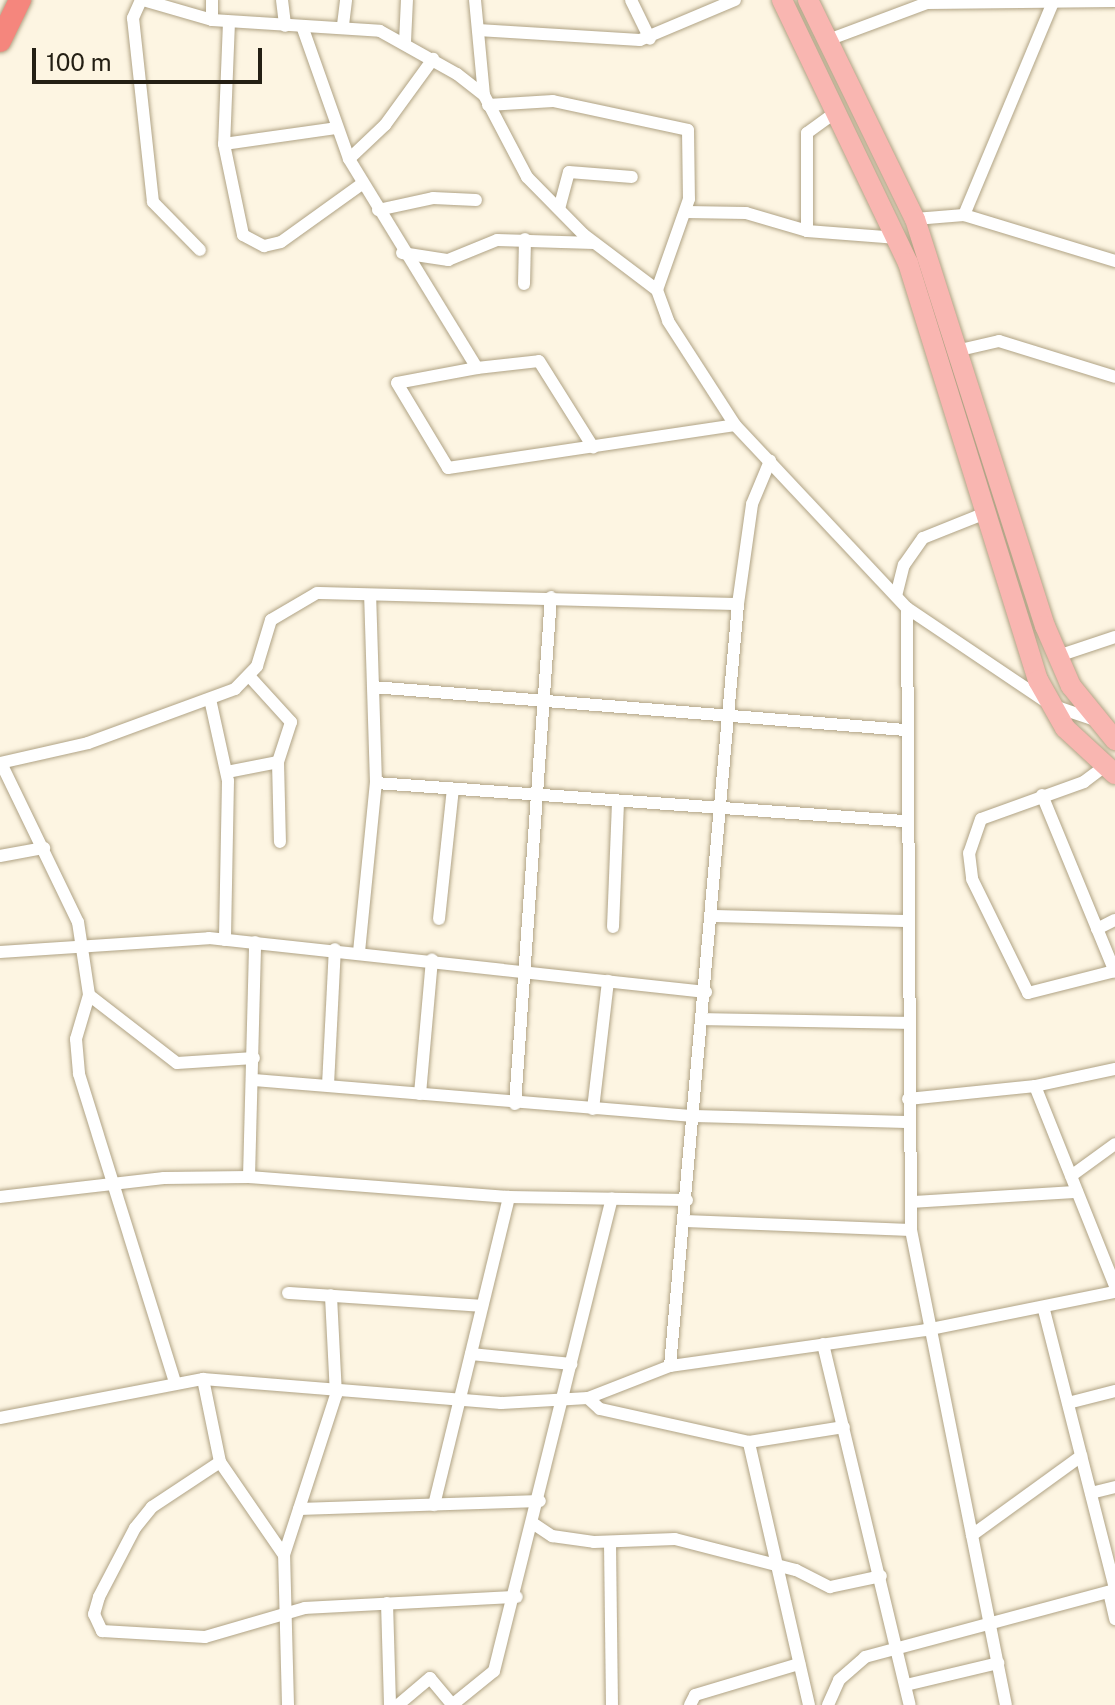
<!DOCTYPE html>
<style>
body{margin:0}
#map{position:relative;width:1115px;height:1705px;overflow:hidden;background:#fdf5e2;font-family:"Public Sans",sans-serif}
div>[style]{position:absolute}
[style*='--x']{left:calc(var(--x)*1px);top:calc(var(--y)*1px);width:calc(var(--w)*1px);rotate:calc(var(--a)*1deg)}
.roads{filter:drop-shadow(0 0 2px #b0a385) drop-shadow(0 0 2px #b0a385)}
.street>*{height:12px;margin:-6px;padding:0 6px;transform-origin:6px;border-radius:6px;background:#fff}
.primary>*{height:20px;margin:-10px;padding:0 10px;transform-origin:10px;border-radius:10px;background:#f9b6b1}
.highway>*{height:22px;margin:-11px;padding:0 11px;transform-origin:11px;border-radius:11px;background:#f5867d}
span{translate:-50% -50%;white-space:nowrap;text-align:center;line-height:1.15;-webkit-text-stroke:8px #fdf5e2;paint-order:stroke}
.scale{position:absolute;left:32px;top:48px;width:230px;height:36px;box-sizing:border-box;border:4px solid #241f14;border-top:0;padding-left:10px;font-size:24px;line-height:28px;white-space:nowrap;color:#241f14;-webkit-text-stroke:6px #fdf5e2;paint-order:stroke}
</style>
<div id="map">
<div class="roads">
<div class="street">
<div style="--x:141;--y:0;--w:20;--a:114"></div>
<div style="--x:133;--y:18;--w:185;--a:83.8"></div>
<div style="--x:153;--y:202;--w:67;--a:45.6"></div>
<div style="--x:143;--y:0;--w:72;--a:16.2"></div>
<div style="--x:212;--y:20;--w:168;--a:3.7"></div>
<div style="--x:380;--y:31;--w:88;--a:29.2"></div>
<div style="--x:457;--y:74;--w:34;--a:38"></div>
<div style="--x:484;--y:95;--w:93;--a:62.3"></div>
<div style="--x:527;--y:177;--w:80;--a:45.5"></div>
<div style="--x:583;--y:234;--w:93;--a:37.1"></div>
<div style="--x:657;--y:290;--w:33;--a:70"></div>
<div style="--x:668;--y:321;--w:124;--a:57.2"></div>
<div style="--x:735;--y:425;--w:251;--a:46.8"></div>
<div style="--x:907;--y:608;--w:174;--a:34"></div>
<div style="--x:1051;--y:705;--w:43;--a:18.9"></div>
<div style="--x:282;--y:0;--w:26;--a:83"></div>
<div style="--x:475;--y:0;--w:95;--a:84.6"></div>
<div style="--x:631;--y:0;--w:43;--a:64"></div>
<div style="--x:212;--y:20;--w:20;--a:-90"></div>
<div style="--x:229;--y:22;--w:122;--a:92.3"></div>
<div style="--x:224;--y:144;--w:93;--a:78.2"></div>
<div style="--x:243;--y:235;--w:24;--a:28"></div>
<div style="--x:264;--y:246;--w:17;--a:-13"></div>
<div style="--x:281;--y:242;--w:101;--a:-35.7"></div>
<div style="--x:343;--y:25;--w:25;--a:-83"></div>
<div style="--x:302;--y:26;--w:141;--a:70.5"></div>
<div style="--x:349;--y:159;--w:245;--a:58.5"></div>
<div style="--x:477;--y:368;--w:62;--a:-6.4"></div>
<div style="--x:539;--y:361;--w:102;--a:57.9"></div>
<div style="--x:478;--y:30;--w:162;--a:3.5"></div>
<div style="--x:640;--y:40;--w:103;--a:-22.8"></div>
<div style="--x:828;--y:40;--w:106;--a:-20.5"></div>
<div style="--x:927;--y:3;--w:188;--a:-0.6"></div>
<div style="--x:405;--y:42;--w:42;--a:-87.3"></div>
<div style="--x:488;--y:105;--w:65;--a:-3.5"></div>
<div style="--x:553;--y:101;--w:138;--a:12.1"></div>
<div style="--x:688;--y:130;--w:69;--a:89.2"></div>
<div style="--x:689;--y:199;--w:96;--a:109.4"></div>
<div style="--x:224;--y:144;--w:113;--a:-8.1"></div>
<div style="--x:349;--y:159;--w:50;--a:-43.4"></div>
<div style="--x:385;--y:125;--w:82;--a:-54"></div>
<div style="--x:559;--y:209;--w:38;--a:-75"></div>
<div style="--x:569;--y:172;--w:63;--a:4.5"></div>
<div style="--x:378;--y:210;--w:56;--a:-12.3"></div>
<div style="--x:433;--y:198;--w:43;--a:2.7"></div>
<div style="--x:686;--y:212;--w:60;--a:1"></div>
<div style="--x:746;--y:213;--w:64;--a:16.4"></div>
<div style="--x:807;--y:231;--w:91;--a:4.4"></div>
<div style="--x:964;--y:215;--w:231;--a:-67.3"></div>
<div style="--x:915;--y:219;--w:49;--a:-4.7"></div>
<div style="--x:964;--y:215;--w:158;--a:16.9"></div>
<div style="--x:807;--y:231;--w:98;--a:-90"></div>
<div style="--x:807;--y:133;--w:37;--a:-36"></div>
<div style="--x:402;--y:253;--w:47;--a:8.7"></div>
<div style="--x:448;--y:260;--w:53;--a:-22.2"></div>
<div style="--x:497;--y:240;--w:97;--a:1.8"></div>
<div style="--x:524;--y:284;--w:45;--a:-88.7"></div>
<div style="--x:960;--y:350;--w:40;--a:-13"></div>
<div style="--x:999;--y:341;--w:121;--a:17.2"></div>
<div style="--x:477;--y:368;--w:81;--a:169.4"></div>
<div style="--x:397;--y:383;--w:99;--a:59"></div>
<div style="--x:448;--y:468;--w:290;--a:-8.5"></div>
<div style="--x:896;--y:596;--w:32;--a:-76"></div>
<div style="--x:904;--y:565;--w:33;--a:-55"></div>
<div style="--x:923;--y:538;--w:65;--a:-21.8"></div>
<div style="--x:907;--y:608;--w:622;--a:89.63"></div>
<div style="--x:911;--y:1230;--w:484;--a:78.7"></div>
<div style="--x:1058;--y:656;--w:60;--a:-18.4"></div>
<div style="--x:250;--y:677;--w:61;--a:47.7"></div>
<div style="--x:291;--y:722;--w:42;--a:108"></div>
<div style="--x:278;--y:762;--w:80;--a:88.6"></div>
<div style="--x:373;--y:687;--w:534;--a:4.62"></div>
<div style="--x:210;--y:699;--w:84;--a:77.6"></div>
<div style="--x:228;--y:781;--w:159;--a:91.1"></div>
<div style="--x:0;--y:763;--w:90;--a:-12.8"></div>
<div style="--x:88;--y:743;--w:157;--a:-20.2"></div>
<div style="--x:235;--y:689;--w:32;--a:-46"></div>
<div style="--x:257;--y:666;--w:48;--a:-73.1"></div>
<div style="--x:271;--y:620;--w:53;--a:-30.4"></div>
<div style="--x:317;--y:593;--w:421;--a:1.5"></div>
<div style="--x:1;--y:763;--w:177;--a:64.2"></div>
<div style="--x:78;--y:922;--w:74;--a:81.4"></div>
<div style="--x:89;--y:995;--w:46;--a:106.5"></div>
<div style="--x:76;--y:1039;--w:35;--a:85"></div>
<div style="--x:79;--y:1074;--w:323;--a:72.7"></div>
<div style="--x:1105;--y:766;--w:26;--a:143"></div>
<div style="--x:1084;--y:782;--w:109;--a:160.2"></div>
<div style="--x:981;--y:819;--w:36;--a:109"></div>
<div style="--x:969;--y:853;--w:26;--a:83"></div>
<div style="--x:972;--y:879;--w:127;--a:63.8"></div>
<div style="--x:1028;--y:993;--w:90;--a:-14.2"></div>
<div style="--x:227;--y:772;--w:52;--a:-11.1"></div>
<div style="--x:376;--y:783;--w:529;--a:4.12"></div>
<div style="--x:1042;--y:795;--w:191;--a:67.6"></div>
<div style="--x:0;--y:856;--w:45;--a:-10.3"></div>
<div style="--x:715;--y:916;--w:190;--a:1.5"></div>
<div style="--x:439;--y:919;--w:131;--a:-83.9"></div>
<div style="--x:613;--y:927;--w:125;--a:-87.7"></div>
<div style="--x:1097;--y:929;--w:20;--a:-27"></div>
<div style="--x:0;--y:952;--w:209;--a:-3.8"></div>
<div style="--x:209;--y:938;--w:500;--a:6.2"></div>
<div style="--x:359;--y:952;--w:170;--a:-84.3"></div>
<div style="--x:376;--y:783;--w:187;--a:-91.8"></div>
<div style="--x:89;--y:995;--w:111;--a:37.7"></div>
<div style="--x:177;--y:1063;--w:77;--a:-3.7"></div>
<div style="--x:704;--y:1019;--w:203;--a:1.1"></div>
<div style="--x:254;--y:1080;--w:441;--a:4.7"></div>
<div style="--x:694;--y:1116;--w:212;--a:1.6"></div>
<div style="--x:328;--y:1085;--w:136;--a:-87.1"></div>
<div style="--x:1035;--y:1086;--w:215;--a:68.2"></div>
<div style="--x:420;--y:1094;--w:135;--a:-84.9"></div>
<div style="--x:908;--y:1099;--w:128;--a:-5.8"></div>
<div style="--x:1035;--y:1086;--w:82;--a:-12"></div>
<div style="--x:515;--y:1104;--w:508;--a:-85.94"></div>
<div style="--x:593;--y:1109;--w:129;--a:-83.3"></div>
<div style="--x:1071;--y:1176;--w:54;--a:-36"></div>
<div style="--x:249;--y:1177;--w:235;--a:-88.5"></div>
<div style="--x:0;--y:1197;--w:165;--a:-6.6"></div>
<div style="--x:164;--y:1178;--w:85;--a:-0.7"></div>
<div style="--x:249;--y:1177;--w:261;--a:4.4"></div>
<div style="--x:509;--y:1197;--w:178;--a:1"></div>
<div style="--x:912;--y:1202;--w:165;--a:-3.5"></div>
<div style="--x:685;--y:1221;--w:226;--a:2.3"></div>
<div style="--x:288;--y:1293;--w:194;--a:3.8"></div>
<div style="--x:1044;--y:1310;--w:287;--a:75.7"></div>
<div style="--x:823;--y:1344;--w:371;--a:76.5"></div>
<div style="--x:471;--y:1354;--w:101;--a:5.7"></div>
<div style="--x:670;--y:1366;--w:765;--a:-84.9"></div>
<div style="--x:738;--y:604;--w:101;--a:-82"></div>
<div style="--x:752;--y:504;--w:47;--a:-67.3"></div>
<div style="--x:203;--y:1379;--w:85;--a:78.4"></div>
<div style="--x:220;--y:1462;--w:113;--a:55.5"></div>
<div style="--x:588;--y:1398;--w:16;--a:43"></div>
<div style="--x:600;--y:1409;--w:153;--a:12.5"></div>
<div style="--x:1068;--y:1403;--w:49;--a:-14.3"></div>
<div style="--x:0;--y:1418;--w:207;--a:-10.9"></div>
<div style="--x:203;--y:1379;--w:299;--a:4.6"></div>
<div style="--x:501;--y:1403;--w:87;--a:-3.3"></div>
<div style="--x:588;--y:1398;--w:88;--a:-21.3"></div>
<div style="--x:670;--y:1366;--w:259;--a:-8"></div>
<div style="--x:926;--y:1330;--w:193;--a:-11.4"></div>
<div style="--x:220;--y:1462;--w:82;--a:146.5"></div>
<div style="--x:152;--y:1507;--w:27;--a:129"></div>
<div style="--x:135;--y:1528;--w:78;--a:117.6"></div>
<div style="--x:99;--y:1597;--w:18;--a:106"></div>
<div style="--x:94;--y:1614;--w:19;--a:65"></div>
<div style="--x:102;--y:1631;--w:103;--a:3.3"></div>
<div style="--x:205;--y:1637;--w:104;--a:-16.2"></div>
<div style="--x:305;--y:1608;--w:212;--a:-3"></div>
<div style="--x:1091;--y:1493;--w:25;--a:-14"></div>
<div style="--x:434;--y:1505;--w:317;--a:-76.3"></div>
<div style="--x:299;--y:1509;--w:241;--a:-1.9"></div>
<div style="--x:534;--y:1524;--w:22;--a:34"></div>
<div style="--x:552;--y:1536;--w:42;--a:8.1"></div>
<div style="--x:594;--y:1542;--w:81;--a:-2.1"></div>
<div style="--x:675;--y:1539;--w:125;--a:14.4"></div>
<div style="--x:796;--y:1570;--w:38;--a:27"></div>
<div style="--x:830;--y:1587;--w:52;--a:-12.2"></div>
<div style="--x:972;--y:1535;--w:135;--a:-35.9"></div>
<div style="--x:610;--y:1543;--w:162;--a:89.3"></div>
<div style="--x:1109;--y:1592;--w:28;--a:77"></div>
<div style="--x:387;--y:1603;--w:102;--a:88.3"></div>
<div style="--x:906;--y:1685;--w:95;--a:-13.4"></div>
<div style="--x:288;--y:1705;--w:150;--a:-91.5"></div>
<div style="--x:284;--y:1555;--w:168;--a:-72"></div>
<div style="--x:336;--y:1395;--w:100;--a:-92.9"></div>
<div style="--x:398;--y:1705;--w:42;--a:-40.2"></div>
<div style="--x:430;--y:1678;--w:34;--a:50"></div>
<div style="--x:452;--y:1705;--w:54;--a:-39"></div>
<div style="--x:494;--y:1671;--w:487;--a:-76"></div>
<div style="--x:690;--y:1705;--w:11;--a:-63"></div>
<div style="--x:695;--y:1695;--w:109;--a:-16.6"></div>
<div style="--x:809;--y:1705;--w:270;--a:-102.9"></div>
<div style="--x:749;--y:1442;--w:96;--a:-9"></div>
<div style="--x:828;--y:1705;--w:27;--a:-66"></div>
<div style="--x:839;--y:1680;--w:35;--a:-41"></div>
<div style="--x:865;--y:1657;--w:259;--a:-15"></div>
</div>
<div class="primary">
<div style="--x:782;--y:0;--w:292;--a:64.4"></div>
<div style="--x:908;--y:263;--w:437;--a:72.7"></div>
<div style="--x:1038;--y:680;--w:55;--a:60.6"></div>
<div style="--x:1065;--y:728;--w:68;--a:42.6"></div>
<div style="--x:808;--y:0;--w:244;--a:64"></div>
<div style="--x:915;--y:219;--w:427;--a:72.3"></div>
<div style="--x:1045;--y:626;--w:65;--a:66.6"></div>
<div style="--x:1071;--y:686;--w:70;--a:50.8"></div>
</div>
<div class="highway">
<div style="--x:0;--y:41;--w:46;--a:-64"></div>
</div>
</div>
<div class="scale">100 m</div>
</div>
